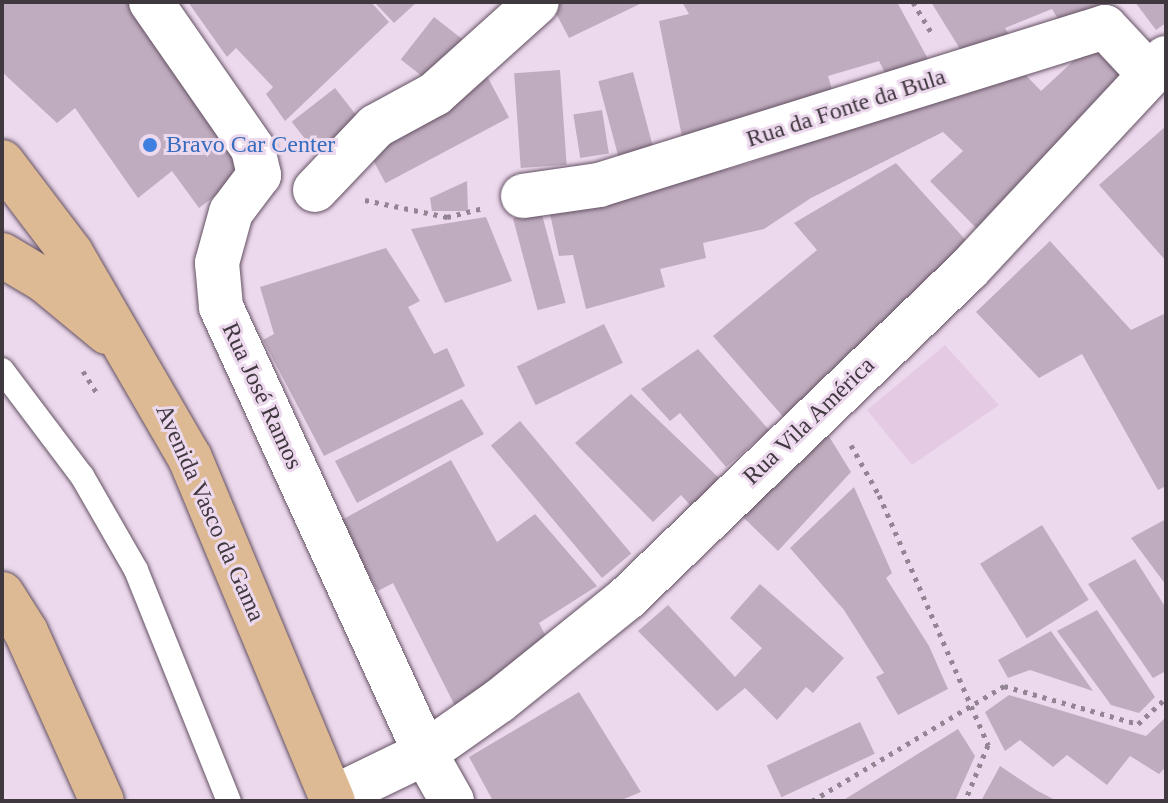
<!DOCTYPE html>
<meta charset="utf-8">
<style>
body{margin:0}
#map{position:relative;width:1168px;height:803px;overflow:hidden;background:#edd9ed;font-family:Georgia,serif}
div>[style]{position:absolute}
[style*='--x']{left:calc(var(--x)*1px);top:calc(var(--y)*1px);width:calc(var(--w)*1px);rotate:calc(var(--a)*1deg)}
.built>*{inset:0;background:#e4cae3}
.building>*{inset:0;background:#c0acbf;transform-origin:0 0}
.path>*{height:5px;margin-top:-2.5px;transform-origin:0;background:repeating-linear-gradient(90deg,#938593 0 4px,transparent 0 10px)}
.roads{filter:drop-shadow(0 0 2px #625162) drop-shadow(0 0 2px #625162)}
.service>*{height:24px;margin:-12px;padding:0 12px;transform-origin:12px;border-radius:12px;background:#fff}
.minor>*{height:44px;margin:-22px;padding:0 22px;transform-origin:22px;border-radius:22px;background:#fff}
.primary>*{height:44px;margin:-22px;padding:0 22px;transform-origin:22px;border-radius:22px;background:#ddb994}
.dots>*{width:22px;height:22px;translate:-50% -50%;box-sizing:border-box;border:4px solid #edd9ed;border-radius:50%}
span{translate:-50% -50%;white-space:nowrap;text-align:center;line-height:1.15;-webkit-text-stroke:6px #edd9ed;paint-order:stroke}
.street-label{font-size:24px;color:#40383f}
.shop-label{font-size:24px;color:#366cbe}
.left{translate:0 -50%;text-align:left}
.frame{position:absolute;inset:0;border:4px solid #40383f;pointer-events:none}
</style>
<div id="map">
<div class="built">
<div style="clip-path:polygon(945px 345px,999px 405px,912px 465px,867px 410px)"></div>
</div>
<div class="building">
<div style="clip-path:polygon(2px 2px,134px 2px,252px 168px,199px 208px,172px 171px,138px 198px,75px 108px,57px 123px,2px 72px)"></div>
<div style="clip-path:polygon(188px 2px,371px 2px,389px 22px,285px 121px,266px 94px,273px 87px,236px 48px,227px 57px)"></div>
<div style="clip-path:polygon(374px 2px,417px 2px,394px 23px)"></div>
<div style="clip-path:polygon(550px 2px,644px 2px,569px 38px)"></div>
<div style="clip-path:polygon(682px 2px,897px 2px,928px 59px,886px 75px,879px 61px,828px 76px,834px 96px,683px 142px,659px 21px,689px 14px)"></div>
<div style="clip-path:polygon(931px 2px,1113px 2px,1061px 24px,1052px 9px,1005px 28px,1014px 42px,965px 57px)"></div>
<div style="clip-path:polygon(1135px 2px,1166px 2px,1166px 23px,1156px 30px)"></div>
<div style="left:434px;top:17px;width:47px;height:54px;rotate:38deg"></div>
<div style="clip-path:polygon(1094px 42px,1132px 75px,982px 234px,930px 181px,963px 151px,943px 132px,811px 198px,764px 229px,703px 243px,706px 258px,660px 269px,665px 287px,586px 309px,573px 255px,559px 256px,549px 209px,641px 192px,747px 164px,1018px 67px,1041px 91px)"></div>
<div style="left:560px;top:70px;width:95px;height:46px;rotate:86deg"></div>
<div style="left:633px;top:72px;width:77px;height:36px;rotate:75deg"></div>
<div style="left:487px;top:76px;width:47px;height:140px;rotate:62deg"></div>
<div style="left:335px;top:88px;width:54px;height:55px;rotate:52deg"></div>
<div style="left:602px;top:110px;width:44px;height:29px;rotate:81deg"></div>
<div style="clip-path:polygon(1166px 126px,1166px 261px,1099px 185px)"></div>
<div style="clip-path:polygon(896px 163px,971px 246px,786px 420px,713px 336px,817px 250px,794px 223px)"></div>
<div style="clip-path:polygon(467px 181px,468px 211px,432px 211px,430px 198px)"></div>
<div style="left:541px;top:211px;width:95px;height:29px;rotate:75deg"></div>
<div style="clip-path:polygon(486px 217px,512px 281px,445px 303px,411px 229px)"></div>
<div style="clip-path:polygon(1050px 241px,1131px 330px,1166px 313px,1166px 486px,1158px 490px,1082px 354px,1039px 378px,976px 312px)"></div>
<div style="clip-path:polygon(386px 248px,420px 301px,408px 307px,434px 354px,447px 348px,465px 386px,324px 456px,263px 340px,274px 334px,260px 287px)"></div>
<div style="left:604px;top:324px;width:43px;height:97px;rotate:64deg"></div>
<div style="clip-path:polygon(698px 349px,769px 430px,726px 467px,680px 413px,670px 421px,641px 389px)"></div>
<div style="clip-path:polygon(631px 394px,719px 478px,691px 506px,681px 495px,653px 522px,575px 443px)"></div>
<div style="clip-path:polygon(462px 399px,484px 434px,357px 503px,335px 461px)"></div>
<div style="left:520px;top:421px;width:173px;height:38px;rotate:50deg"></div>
<div style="clip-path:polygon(825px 430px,851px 472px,778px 551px,742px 516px)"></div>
<div style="clip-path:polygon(451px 460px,497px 542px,535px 514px,597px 586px,539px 623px,549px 642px,457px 710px,393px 583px,378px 591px,338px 522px)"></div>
<div style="clip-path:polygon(854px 487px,892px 573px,886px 578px,929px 646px,948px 689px,898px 715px,876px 677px,884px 673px,844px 610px,790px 548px)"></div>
<div style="clip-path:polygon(1166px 519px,1166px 585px,1131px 538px)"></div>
<div style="left:1042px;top:525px;width:88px;height:73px;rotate:58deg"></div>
<div style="clip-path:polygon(1135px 559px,1166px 608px,1166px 671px,1153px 678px,1088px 584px)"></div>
<div style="clip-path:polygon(760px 584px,844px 658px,813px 693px,806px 687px,777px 720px,745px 688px,717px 711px,638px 631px,668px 605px,735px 677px,762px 648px,730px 618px)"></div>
<div style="clip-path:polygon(1097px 610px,1155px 697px,1139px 713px,1111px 705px,1057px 631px)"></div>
<div style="clip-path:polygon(1051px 631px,1093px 691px,1030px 670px,1008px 678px,998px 660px)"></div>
<div style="clip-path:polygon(579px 692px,641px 792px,619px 801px,493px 801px,469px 757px)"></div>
<div style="clip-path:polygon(1009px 695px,1146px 736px,1166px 717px,1166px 767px,1159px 774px,1130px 756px,1107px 785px,1067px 755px,1053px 767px,1020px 740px,1005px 751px,985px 712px)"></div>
<div style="left:860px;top:722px;width:35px;height:103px;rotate:65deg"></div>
<div style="clip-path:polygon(958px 729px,975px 756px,955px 801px,842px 801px)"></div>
<div style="clip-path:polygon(1000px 766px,1036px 790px,1057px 801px,981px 801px)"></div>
</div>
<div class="path">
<div style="--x:913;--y:2;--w:39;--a:59"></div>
<div style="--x:365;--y:200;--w:84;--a:11.7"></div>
<div style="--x:447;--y:217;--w:38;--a:-14"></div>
<div style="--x:83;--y:371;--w:26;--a:58"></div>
<div style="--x:851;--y:445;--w:57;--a:60.8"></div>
<div style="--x:879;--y:495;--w:273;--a:66.4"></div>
<div style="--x:988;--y:745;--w:61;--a:112.3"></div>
<div style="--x:812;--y:801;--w:224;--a:-30.9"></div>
<div style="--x:1004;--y:686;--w:139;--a:15.8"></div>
<div style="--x:1138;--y:724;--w:38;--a:-43"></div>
</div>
<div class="roads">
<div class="service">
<div style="--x:2;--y:370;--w:133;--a:53"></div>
<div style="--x:82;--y:476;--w:108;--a:60.1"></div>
<div style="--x:136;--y:570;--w:249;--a:68.1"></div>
</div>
<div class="minor">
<div style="--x:151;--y:2;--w:179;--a:55.2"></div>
<div style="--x:253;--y:149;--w:27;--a:77"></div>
<div style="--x:259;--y:175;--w:46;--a:127.1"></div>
<div style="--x:231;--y:212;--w:53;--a:105.4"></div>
<div style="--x:217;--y:263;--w:44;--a:84.8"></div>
<div style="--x:221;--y:307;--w:490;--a:65.4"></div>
<div style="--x:425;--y:753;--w:55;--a:60.6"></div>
<div style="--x:315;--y:190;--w:88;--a:-46.4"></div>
<div style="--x:376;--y:126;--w:67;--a:-28.5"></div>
<div style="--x:435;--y:94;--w:137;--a:-42"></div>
<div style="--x:523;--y:196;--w:77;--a:-8.2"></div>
<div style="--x:599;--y:185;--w:530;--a:-17.34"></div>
<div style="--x:1105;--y:27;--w:64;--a:46.9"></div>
<div style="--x:332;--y:798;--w:103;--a:-25.8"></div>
<div style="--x:425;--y:753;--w:90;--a:-35.1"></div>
<div style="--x:499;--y:701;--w:164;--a:-38.8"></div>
<div style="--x:627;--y:598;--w:473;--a:-43.9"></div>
<div style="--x:968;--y:270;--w:290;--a:-47"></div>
</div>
<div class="primary">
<div style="--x:2;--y:162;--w:114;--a:52.8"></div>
<div style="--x:71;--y:253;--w:237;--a:59.9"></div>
<div style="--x:190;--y:458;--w:372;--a:67.4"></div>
<div style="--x:2;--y:255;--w:49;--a:30.8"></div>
<div style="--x:44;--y:280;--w:82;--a:39.5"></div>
<div style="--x:2;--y:594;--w:45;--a:57.7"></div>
<div style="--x:26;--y:632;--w:185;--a:65.8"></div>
</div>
</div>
<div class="dots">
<div style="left:150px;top:145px;background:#3f7fe0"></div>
</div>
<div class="street-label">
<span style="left:846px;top:108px;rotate:-18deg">Rua da Fonte da Bula</span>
<span style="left:262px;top:396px;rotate:65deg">Rua José Ramos</span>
<span style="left:809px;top:421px;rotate:-44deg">Rua Vila América</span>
<span style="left:210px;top:513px;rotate:66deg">Avenida Vasco da Gama</span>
</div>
<div class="shop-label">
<span class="left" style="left:166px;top:145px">Bravo Car Center</span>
</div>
<div class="frame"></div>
</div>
